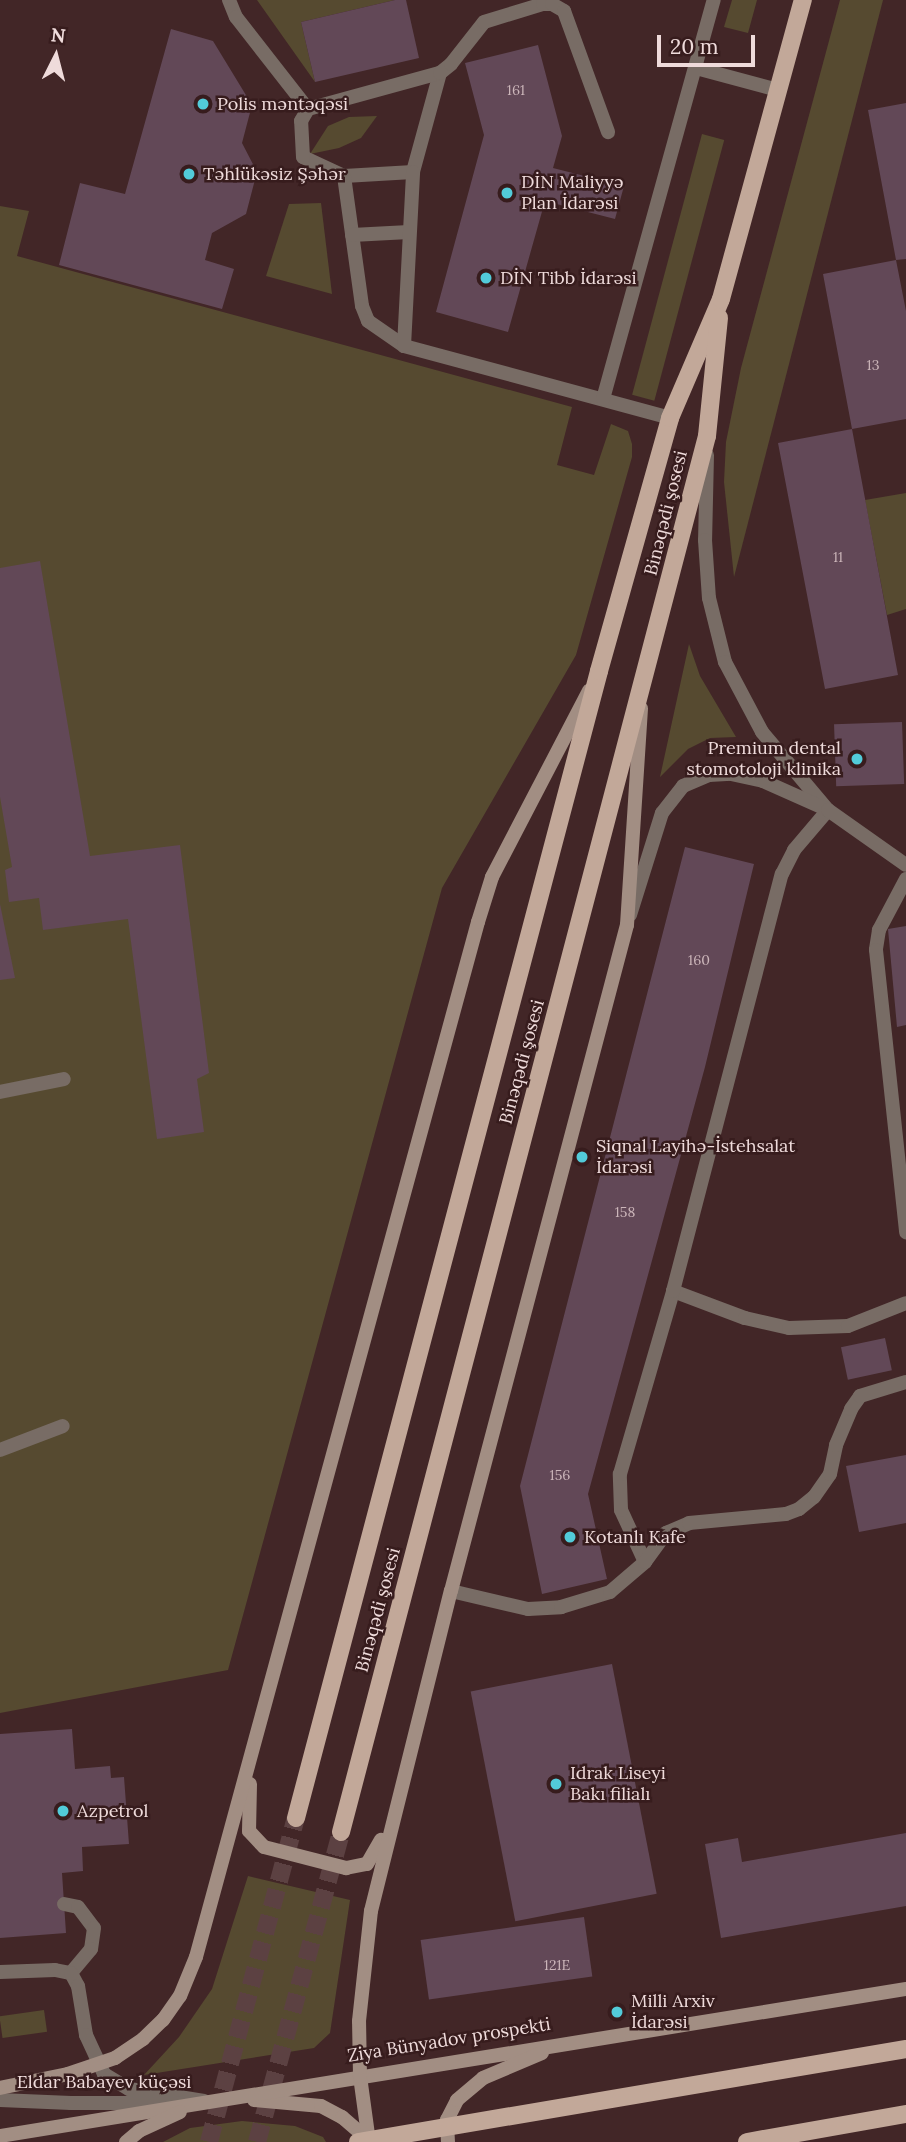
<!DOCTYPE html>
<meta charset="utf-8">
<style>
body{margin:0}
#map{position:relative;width:906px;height:2142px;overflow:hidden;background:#422627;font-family:Lora,serif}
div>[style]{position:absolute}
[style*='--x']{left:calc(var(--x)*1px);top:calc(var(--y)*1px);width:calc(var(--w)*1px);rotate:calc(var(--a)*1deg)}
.green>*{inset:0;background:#564a30;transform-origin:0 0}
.building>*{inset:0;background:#624857;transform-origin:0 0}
.primary-tunnel>*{height:18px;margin-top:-9px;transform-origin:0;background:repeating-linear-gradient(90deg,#5c4142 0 18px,transparent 0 27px)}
.service>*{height:14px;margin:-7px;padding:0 7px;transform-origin:7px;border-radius:7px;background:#786c65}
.minor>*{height:14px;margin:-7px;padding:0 7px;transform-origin:7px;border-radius:7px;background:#786c65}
.tertiary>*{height:14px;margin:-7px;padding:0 7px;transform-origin:7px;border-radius:7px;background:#786c65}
.secondary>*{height:14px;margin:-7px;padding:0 7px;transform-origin:7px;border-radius:7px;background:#a28e83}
.primary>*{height:18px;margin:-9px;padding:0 9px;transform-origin:9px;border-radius:9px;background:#c2a899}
.primary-bridge>*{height:18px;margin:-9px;padding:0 9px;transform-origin:9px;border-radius:9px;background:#c2a899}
.dots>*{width:19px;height:19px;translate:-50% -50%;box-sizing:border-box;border:4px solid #371c1d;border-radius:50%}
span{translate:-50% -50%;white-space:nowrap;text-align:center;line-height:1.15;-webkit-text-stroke:5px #371c1d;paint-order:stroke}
.number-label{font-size:14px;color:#ccb6ba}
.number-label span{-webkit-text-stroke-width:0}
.poi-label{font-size:18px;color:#efdbdb}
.left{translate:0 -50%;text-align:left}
.right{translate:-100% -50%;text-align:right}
.street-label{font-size:18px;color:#efdbdb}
.north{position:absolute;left:21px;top:21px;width:70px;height:70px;-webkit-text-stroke:5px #371c1d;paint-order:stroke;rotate:6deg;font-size:19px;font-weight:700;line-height:28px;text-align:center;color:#efdbdb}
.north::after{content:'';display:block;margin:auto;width:24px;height:32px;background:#efdbdb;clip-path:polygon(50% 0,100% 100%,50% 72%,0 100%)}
.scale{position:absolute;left:657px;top:35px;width:98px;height:32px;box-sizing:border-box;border:4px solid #efdbdb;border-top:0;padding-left:9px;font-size:21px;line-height:24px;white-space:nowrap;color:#efdbdb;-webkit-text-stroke:5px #371c1d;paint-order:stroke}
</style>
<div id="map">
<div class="green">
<div style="clip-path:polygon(257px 0,395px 0,301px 22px,315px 82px)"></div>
<div style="clip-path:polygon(732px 0,757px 0,748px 33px,724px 27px)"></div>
<div style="clip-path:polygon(840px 0,883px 0,734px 577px,724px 482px,726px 442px,741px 368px)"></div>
<div style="clip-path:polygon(377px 116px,361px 138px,339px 148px,310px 154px,328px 126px,349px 117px)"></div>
<div style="left:702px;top:134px;width:23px;height:270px;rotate:15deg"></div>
<div style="clip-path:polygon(321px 203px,332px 294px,266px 276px,289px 204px)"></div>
<div style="clip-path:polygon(0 206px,29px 211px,17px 256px,572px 407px,557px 465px,594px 475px,611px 424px,628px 431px,632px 444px,632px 457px,576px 655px,442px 888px,228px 1670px,0 1713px)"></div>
<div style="clip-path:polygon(906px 493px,906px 609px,887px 615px,865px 500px)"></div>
<div style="clip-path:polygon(689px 644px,700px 676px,736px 737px,710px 738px,688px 749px,660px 777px)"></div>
<div style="clip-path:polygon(248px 1876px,350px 1900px,330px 2033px,314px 2048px,144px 2075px,179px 2037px,212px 1989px)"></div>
<div style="left:44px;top:2010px;width:22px;height:45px;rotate:82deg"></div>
<div style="clip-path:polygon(242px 2121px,295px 2126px,323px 2137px,326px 2142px,163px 2142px,190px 2128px)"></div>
</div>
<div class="building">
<div style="clip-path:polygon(395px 0,406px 0,419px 58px,315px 82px,301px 22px)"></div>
<div style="clip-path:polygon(171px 29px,213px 41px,252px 105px,242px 143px,257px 172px,246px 214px,212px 233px,205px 260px,234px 269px,222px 309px,59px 265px,80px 183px,125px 194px)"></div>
<div style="clip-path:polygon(538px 45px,562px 136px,553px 168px,624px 186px,615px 219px,545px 201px,508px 332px,436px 312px,484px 135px,465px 63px)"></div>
<div style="clip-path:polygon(906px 103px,906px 259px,896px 260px,906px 311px,906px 419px,852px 429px,898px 675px,825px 689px,778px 443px,852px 429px,823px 274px,896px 260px,868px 110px)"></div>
<div style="clip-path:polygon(40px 561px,90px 856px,180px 845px,209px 1073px,197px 1079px,204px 1132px,157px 1139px,128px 919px,43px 930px,39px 898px,9px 902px,5px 870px,12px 867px,0 797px,0 568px)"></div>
<div style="left:902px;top:722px;width:62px;height:68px;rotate:88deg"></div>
<div style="clip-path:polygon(685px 847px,754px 864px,705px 1067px,588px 1494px,607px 1579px,542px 1594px,520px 1486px)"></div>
<div style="clip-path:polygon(0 904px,15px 978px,0 980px)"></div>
<div style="clip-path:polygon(906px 926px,906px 1025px,897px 1027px,888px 929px)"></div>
<div style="left:885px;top:1338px;width:33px;height:45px;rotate:78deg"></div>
<div style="clip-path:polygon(906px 1455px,906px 1523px,859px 1532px,846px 1466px)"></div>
<div style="left:612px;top:1664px;width:234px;height:144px;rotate:79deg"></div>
<div style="clip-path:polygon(72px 1729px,75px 1769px,110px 1766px,111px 1778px,124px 1777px,129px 1844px,82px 1847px,83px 1871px,62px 1873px,66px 1933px,0 1938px,0 1734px)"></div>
<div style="clip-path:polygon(906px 1833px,906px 1906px,721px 1938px,705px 1844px,738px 1838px,742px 1862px)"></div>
<div style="left:584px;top:1917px;width:60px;height:165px;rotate:82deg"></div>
</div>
<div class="primary-tunnel">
<div style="--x:209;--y:2142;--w:335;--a:-75"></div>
<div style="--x:257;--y:2142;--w:321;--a:-74.8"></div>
</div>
<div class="service">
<div style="--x:229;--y:0;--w:18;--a:68"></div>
<div style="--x:236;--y:17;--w:117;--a:52"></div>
<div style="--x:696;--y:68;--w:85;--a:15"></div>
<div style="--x:440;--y:73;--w:103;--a:105.3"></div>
<div style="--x:413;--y:172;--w:69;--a:176.7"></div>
<div style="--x:344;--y:176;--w:45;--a:-155.1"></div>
<div style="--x:303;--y:157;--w:36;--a:-93"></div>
<div style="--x:301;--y:121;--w:14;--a:-60"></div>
<div style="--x:308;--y:109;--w:137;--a:-15.3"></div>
<div style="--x:440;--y:73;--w:14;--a:-39"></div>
<div style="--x:451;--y:64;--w:53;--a:-51.8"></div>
<div style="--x:484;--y:22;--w:62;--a:-17"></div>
<div style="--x:543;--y:4;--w:9;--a:0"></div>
<div style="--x:552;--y:4;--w:14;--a:30"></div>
<div style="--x:564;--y:11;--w:129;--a:70"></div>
<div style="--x:344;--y:176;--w:131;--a:82.1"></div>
<div style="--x:362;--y:306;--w:16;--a:68"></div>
<div style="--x:368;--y:321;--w:44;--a:34.8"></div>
<div style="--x:404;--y:346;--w:276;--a:15.1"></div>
<div style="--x:352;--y:235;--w:57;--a:-3"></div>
<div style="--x:404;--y:346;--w:174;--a:-87"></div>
<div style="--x:603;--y:399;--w:414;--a:-74.5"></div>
<div style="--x:906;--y:879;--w:58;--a:117.9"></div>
<div style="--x:879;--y:930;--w:20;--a:99"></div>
<div style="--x:876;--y:950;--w:284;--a:83.9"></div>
<div style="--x:0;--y:1092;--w:65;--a:-11.5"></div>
<div style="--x:673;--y:1291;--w:77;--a:20.6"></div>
<div style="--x:745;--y:1318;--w:45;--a:12.8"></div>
<div style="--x:789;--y:1328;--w:59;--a:-1.9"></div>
<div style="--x:848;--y:1326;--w:62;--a:-21.6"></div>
<div style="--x:0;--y:1450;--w:67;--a:-20.9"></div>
<div style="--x:645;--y:1562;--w:57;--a:-114.8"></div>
<div style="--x:621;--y:1510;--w:36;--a:-92"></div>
<div style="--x:620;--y:1474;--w:191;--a:-73.8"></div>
<div style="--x:673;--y:1291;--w:431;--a:-75.4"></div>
<div style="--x:782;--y:874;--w:27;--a:-63"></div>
<div style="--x:794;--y:850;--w:52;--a:-49.6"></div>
<div style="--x:451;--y:1591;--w:79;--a:13.2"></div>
<div style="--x:528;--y:1609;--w:33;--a:-3"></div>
<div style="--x:561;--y:1607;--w:51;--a:-17"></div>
<div style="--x:610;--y:1592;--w:46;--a:-40.6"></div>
<div style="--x:645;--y:1562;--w:36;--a:-54"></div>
<div style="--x:666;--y:1533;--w:25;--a:-23"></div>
<div style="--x:689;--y:1523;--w:97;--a:-5.3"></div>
<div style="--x:786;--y:1514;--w:14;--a:-21"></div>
<div style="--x:799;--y:1509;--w:19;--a:-39"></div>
<div style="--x:814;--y:1497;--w:28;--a:-55"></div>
<div style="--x:830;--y:1474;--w:30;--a:-78"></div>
<div style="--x:836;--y:1445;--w:39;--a:-67"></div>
<div style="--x:851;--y:1409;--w:16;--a:-55"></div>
<div style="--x:860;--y:1396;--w:48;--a:-16.9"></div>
<div style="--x:64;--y:1904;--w:14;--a:12"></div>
<div style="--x:78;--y:1907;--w:26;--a:53"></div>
<div style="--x:94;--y:1928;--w:21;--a:98"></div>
<div style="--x:91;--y:1949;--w:31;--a:130"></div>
<div style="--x:0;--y:1972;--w:55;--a:-2.1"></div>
<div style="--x:55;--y:1970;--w:16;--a:11"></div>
<div style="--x:71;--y:1973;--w:15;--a:62"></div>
<div style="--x:78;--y:1986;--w:50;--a:80.7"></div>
<div style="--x:86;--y:2035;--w:43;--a:65.2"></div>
<div style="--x:104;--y:2074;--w:29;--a:31"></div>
<div style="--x:129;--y:2089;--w:76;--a:9.1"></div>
</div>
<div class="minor">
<div style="--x:707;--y:455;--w:85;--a:91.3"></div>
<div style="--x:705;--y:540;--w:58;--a:86.1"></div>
<div style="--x:709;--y:598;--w:66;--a:76"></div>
<div style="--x:725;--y:662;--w:79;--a:62.1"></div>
<div style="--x:762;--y:732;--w:102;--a:49.8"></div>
<div style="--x:630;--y:915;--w:107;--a:-72.6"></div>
<div style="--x:662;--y:813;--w:34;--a:-52"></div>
<div style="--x:683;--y:786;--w:28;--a:-23"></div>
<div style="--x:709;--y:775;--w:22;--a:-3"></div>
<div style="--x:731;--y:774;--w:33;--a:12"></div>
<div style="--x:763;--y:781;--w:71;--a:24"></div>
<div style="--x:828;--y:810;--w:95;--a:35.2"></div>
</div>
<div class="tertiary">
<div style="--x:0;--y:2100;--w:71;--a:2.4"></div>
<div style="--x:71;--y:2103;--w:105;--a:0"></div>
</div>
<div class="secondary">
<div style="--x:250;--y:1784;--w:47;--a:91.2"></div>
<div style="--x:249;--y:1831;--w:22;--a:47"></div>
<div style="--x:264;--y:1847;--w:85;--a:14.4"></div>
<div style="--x:346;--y:1868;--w:21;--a:-11"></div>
<div style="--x:367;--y:1864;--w:28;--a:-60"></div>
<div style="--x:0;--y:2088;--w:69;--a:-11.6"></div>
<div style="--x:68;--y:2074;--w:50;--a:-18.8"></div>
<div style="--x:115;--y:2058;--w:34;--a:-34"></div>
<div style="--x:143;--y:2039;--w:28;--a:-44"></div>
<div style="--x:163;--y:2020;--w:29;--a:-55"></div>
<div style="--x:180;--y:1996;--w:42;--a:-67.7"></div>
<div style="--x:196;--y:1957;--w:1073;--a:-74.76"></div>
<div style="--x:478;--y:922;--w:47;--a:-72.7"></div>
<div style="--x:492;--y:877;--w:210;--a:-62.5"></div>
<div style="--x:254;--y:2100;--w:67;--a:5.1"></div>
<div style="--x:321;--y:2106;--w:24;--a:28"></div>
<div style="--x:342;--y:2117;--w:23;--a:41"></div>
<div style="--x:359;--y:2132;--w:12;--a:59"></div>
<div style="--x:0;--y:2136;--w:918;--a:-9.22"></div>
<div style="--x:126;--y:2142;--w:17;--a:-40"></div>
<div style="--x:139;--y:2131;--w:45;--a:-24.9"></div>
<div style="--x:369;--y:2142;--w:67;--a:-97.8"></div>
<div style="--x:360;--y:2076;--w:55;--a:-91"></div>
<div style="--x:359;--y:2021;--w:111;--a:-83.8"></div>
<div style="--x:371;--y:1911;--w:330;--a:-76"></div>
<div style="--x:451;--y:1591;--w:689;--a:-75.2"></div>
<div style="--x:627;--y:925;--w:217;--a:-86.3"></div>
<div style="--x:448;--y:2142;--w:22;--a:-93"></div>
<div style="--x:447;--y:2120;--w:22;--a:-63"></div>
<div style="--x:457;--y:2100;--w:34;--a:-40"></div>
<div style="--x:483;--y:2078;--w:64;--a:-23"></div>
</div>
<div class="primary">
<div style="--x:296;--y:1818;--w:1186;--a:-75.2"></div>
<div style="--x:599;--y:671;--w:263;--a:-74.3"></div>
<div style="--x:670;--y:418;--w:129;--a:-66.8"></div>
<div style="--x:721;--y:299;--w:310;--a:-74.7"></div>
<div style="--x:341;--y:1832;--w:1443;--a:-75.31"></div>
<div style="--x:707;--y:436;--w:119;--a:-84.2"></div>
<div style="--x:747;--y:2142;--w:161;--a:-10"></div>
</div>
<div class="primary-bridge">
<div style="--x:358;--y:2142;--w:556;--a:-9.63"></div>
</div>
<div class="dots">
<div style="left:203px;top:104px;background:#52cbd9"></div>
<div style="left:189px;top:174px;background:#52cbd9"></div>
<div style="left:507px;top:193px;background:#52cbd9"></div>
<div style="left:486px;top:278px;background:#52cbd9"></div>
<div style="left:857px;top:759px;background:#52cbd9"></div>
<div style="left:582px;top:1157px;background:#52cbd9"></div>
<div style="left:570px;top:1537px;background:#52cbd9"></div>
<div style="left:556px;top:1784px;background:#52cbd9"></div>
<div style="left:63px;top:1811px;background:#52cbd9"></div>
<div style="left:617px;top:2012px;background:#52cbd9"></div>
</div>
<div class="number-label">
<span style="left:516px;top:90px">161</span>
<span style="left:873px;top:365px">13</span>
<span style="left:838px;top:557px">11</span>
<span style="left:699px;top:960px">160</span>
<span style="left:625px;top:1212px">158</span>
<span style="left:560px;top:1475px">156</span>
<span style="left:557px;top:1965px">121E</span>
</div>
<div class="poi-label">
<span class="left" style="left:217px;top:104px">Polis məntəqəsi</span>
<span class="left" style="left:203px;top:174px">Təhlükəsiz Şəhər</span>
<span class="left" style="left:521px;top:193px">DİN Maliyyə<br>Plan İdarəsi</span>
<span class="left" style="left:500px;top:278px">DİN Tibb İdarəsi</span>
<span class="right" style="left:841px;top:759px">Premium dental<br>stomotoloji klinika</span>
<span class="left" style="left:596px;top:1157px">Siqnal Layihə-İstehsalat<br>İdarəsi</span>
<span class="left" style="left:584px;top:1537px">Kotanlı Kafe</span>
<span class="left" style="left:570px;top:1784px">Idrak Liseyi<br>Bakı filialı</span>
<span class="left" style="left:77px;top:1811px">Azpetrol</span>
<span class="left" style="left:631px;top:2012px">Milli Arxiv<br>İdarəsi</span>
</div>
<div class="street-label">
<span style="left:666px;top:513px;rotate:-76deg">Binəqədi şosesi</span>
<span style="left:522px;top:1062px;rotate:-75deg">Binəqədi şosesi</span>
<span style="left:378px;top:1610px;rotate:-75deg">Binəqədi şosesi</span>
<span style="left:449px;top:2040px;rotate:-9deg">Ziya Bünyadov prospekti</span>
<span style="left:104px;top:2082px">Eldar Babayev küçəsi</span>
</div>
<div class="north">N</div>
<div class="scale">20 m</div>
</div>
